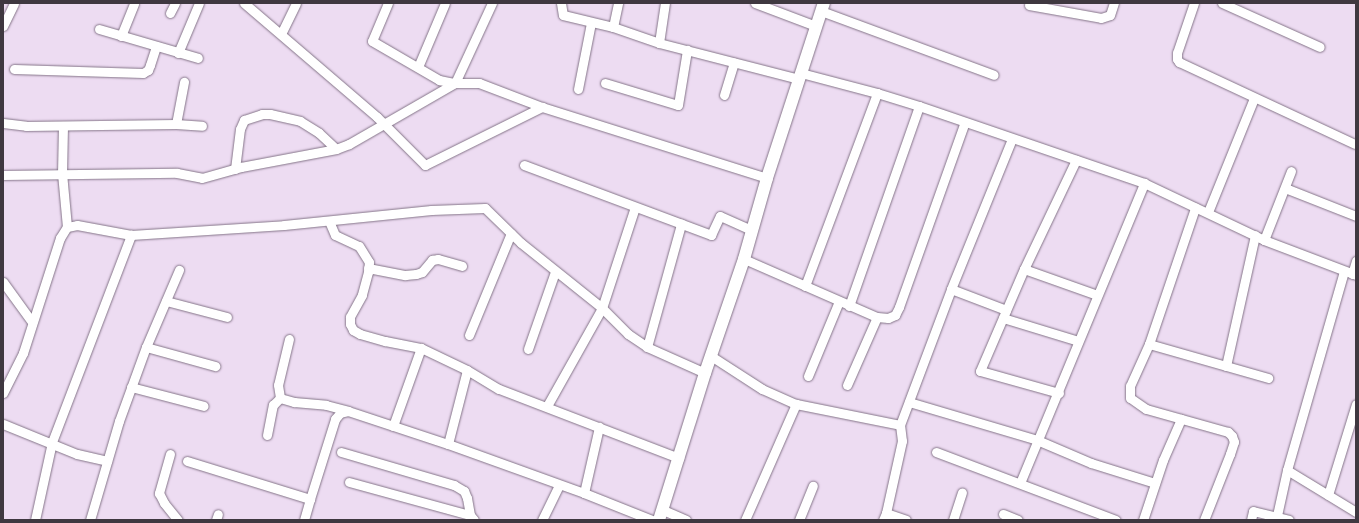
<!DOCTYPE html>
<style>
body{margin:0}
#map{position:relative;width:1359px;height:523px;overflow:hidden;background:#eddcf2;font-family:Barlow,sans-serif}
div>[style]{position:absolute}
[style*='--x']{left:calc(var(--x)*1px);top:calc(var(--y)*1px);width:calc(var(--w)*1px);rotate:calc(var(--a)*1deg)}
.roads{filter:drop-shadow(0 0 1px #847488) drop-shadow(0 0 1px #847488)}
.street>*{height:9px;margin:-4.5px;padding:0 4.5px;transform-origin:4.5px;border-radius:4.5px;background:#fff}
.secondary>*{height:12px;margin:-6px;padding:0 6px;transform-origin:6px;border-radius:6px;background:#fff}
span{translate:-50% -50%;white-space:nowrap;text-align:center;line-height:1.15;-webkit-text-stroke:3px #f9eafc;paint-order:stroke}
.frame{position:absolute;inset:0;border:4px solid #3f3840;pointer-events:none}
</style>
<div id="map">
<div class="roads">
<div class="street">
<div style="--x:244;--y:3;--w:175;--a:40.6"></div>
<div style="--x:377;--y:117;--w:68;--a:45"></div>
<div style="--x:425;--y:165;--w:131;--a:-26.4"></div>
<div style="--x:388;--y:3;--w:41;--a:112.8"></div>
<div style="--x:372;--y:41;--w:78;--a:30.2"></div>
<div style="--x:439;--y:80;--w:16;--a:11"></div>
<div style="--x:455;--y:83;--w:24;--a:0"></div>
<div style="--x:479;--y:83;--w:67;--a:20.9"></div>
<div style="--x:542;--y:107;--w:236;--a:17.5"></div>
<div style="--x:561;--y:3;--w:12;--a:81"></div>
<div style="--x:563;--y:15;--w:51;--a:13.5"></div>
<div style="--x:613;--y:27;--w:49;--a:19.2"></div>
<div style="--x:659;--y:43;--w:145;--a:14.4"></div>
<div style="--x:755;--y:3;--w:65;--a:20.7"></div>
<div style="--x:1194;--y:3;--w:53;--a:108.8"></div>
<div style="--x:1177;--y:53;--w:6;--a:90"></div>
<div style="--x:1177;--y:59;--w:4;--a:56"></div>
<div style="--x:1179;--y:62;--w:194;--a:25"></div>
<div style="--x:1222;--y:3;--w:107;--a:24.2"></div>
<div style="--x:1029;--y:5;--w:73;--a:10.2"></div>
<div style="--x:1101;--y:18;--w:9;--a:-18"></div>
<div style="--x:1110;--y:15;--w:13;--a:-72"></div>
<div style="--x:821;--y:11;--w:184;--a:20.3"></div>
<div style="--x:170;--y:13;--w:11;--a:-63"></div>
<div style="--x:3;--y:26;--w:25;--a:-64"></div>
<div style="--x:613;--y:27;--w:25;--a:-78"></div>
<div style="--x:99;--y:29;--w:103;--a:16.3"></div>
<div style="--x:281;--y:34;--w:34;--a:-64"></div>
<div style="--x:121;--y:36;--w:35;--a:-68"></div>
<div style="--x:659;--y:43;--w:40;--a:-81.5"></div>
<div style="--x:178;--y:53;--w:54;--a:-67.2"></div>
<div style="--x:418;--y:67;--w:69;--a:-67.1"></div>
<div style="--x:14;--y:69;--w:129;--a:1.8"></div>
<div style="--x:143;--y:73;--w:6;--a:-31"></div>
<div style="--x:148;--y:70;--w:5;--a:-68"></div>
<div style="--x:150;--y:65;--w:20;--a:-72"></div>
<div style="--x:801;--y:73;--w:79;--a:14.7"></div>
<div style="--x:877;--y:93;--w:44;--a:17.2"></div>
<div style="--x:919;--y:106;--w:238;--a:18.9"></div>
<div style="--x:1144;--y:183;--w:133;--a:25.4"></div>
<div style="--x:1264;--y:240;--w:98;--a:20.8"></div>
<div style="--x:605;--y:83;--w:76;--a:16.8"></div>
<div style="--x:678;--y:105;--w:56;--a:-80.7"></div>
<div style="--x:578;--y:89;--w:67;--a:-78.9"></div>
<div style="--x:724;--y:95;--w:34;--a:-73"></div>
<div style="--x:3;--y:123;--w:23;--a:7"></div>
<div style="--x:26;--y:126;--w:150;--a:-0.8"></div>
<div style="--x:176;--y:124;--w:26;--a:4"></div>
<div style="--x:176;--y:124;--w:43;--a:-79.2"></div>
<div style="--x:63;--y:126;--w:47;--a:91.2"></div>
<div style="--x:62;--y:173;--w:54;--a:84.7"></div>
<div style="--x:524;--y:165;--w:200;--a:20.5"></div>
<div style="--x:711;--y:235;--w:21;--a:-65"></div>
<div style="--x:720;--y:216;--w:34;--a:24"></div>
<div style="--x:235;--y:169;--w:40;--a:-82.9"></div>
<div style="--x:240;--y:129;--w:10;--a:-66"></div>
<div style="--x:244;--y:120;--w:19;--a:-18"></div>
<div style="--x:262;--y:114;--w:8;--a:0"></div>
<div style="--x:270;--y:114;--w:31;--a:13"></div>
<div style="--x:300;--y:121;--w:22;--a:32"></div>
<div style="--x:319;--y:133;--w:23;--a:43"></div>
<div style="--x:3;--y:175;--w:174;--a:-0.7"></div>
<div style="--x:177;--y:173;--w:25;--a:11"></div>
<div style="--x:202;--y:178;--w:41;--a:-15.8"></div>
<div style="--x:241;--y:167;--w:97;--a:-10.7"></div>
<div style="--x:336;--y:149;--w:14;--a:-21"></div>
<div style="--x:349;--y:144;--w:122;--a:-29.9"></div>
<div style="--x:455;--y:83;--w:88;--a:-65.2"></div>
<div style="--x:1285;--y:188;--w:76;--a:21.5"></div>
<div style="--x:1208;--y:212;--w:123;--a:-68"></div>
<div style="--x:329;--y:221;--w:15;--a:67"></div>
<div style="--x:335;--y:235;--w:26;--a:25"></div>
<div style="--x:359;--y:246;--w:19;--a:58"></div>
<div style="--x:369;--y:262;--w:10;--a:96"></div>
<div style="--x:368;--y:272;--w:24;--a:105"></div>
<div style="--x:362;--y:295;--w:25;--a:119"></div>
<div style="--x:350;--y:317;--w:7;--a:90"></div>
<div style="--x:350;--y:324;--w:7;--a:63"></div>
<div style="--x:353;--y:330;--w:8;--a:30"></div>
<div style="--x:360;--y:334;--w:26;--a:16"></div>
<div style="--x:385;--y:341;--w:37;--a:11"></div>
<div style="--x:421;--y:348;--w:51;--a:25.6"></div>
<div style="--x:467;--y:370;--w:37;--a:31"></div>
<div style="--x:499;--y:389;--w:193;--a:21"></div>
<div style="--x:1264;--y:240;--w:74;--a:-68.6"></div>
<div style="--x:744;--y:259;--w:145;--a:23.6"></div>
<div style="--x:877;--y:317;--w:11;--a:5"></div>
<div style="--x:888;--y:318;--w:8;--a:-23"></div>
<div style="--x:895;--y:315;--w:9;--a:-63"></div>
<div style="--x:899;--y:307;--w:196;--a:-70.4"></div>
<div style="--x:368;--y:268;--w:38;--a:11"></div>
<div style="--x:405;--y:275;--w:11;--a:-5"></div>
<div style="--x:416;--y:274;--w:6;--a:-18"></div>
<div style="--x:422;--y:272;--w:16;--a:-50"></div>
<div style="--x:432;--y:260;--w:6;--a:-9"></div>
<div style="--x:438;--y:259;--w:25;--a:16"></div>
<div style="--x:1024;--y:269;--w:77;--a:19.6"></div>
<div style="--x:1352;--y:274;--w:14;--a:-73"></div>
<div style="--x:3;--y:282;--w:49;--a:54.1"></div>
<div style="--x:805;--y:286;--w:206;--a:-69.5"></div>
<div style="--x:951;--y:289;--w:59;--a:20.9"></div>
<div style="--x:166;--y:301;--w:63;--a:14.7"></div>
<div style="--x:849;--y:306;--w:212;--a:-70.7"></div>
<div style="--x:1003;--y:318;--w:78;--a:17"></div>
<div style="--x:469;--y:335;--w:110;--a:-67.6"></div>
<div style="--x:289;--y:339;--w:47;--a:103.4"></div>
<div style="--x:278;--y:385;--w:13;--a:81"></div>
<div style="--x:280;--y:398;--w:15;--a:16"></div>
<div style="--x:294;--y:402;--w:32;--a:5"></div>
<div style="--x:326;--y:405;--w:23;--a:15"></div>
<div style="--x:1149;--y:344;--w:144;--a:-71.3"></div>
<div style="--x:146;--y:347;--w:72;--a:15.4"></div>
<div style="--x:647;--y:347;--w:128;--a:-74.5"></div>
<div style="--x:528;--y:349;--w:82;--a:-70.7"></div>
<div style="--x:711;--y:356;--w:61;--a:32.9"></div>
<div style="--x:762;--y:389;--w:37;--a:24"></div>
<div style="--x:796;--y:404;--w:106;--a:11.4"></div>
<div style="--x:900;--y:425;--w:145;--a:-69.4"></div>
<div style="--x:951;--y:289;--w:162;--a:-67.9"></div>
<div style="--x:1226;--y:366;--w:134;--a:-77.5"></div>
<div style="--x:808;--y:376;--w:81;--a:-67.5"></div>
<div style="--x:847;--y:385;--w:74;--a:-66.2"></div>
<div style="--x:131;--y:387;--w:75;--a:14.6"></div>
<div style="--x:3;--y:393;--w:45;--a:-63.4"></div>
<div style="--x:23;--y:353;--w:121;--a:-72.2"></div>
<div style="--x:60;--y:238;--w:13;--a:-58"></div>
<div style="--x:67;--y:227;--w:10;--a:-11"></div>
<div style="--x:77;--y:225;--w:55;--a:10.5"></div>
<div style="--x:131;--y:235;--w:153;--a:-3.7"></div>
<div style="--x:284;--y:225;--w:148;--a:-5.8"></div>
<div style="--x:431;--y:210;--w:54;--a:-2.1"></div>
<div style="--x:485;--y:208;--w:50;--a:44.2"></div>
<div style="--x:521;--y:243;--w:104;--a:38.7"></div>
<div style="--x:602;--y:308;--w:37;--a:45"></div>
<div style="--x:628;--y:334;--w:23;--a:34"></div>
<div style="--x:647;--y:347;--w:64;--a:24.1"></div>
<div style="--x:1059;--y:393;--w:82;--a:-164.4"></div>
<div style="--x:980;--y:371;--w:111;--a:-66.7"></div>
<div style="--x:1024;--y:269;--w:121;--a:-64.5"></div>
<div style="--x:909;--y:402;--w:134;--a:16.5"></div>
<div style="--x:1037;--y:440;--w:59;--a:23.1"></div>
<div style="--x:1091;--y:463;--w:67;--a:17.4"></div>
<div style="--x:547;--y:406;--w:112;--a:-60.7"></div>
<div style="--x:602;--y:308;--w:106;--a:-71.9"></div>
<div style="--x:3;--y:424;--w:80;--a:22.1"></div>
<div style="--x:77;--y:454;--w:31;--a:13"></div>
<div style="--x:393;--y:426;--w:83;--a:-70.3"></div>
<div style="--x:267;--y:435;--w:31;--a:-79"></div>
<div style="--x:273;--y:405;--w:10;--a:-45"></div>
<div style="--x:448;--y:444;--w:76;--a:-75.6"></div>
<div style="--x:341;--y:452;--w:118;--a:16.3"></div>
<div style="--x:454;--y:485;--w:12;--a:31"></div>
<div style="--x:464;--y:491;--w:8;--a:67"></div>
<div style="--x:467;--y:498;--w:17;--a:80"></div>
<div style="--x:470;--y:515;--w:6;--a:51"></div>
<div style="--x:936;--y:452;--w:192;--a:20.7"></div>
<div style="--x:170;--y:454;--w:41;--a:105.8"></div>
<div style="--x:159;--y:493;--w:11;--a:63"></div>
<div style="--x:164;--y:503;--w:22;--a:51"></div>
<div style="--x:187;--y:461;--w:129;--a:17.2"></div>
<div style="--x:310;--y:499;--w:84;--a:-72.6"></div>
<div style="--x:335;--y:419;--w:8;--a:-50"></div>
<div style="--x:340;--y:413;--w:8;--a:-14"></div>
<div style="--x:348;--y:411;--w:105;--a:18.3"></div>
<div style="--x:448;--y:444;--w:145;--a:19.8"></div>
<div style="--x:584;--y:493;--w:73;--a:21.7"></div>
<div style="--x:1287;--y:470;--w:207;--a:-74"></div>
<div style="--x:349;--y:482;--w:125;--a:15.3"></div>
<div style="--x:1020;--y:483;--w:325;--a:-67.5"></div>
<div style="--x:584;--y:493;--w:68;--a:-77.2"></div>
<div style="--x:1328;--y:495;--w:95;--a:-72.9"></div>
<div style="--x:663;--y:510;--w:25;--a:23"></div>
<div style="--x:886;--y:513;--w:74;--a:-77.5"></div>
<div style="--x:902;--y:441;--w:16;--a:-97"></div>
<div style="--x:1003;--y:514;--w:16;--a:22"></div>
<div style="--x:35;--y:520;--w:80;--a:-77.7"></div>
<div style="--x:52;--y:442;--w:222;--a:-69.1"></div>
<div style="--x:90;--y:520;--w:103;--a:-73.7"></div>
<div style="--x:119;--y:421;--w:79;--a:-70"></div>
<div style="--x:146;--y:347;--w:84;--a:-66.8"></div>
<div style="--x:216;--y:520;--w:6;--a:-72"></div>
<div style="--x:304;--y:520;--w:22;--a:-74"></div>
<div style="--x:542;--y:520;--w:39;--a:-64"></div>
<div style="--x:745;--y:520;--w:127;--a:-66.3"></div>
<div style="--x:799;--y:520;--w:37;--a:-68"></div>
<div style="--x:883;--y:520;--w:8;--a:-67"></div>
<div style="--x:886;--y:513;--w:21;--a:19"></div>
<div style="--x:953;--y:520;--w:29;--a:-72"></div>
<div style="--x:1143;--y:520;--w:63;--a:-71.6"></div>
<div style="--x:1163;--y:460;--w:45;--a:-66.3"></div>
<div style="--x:1204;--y:520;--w:71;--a:-68.5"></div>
<div style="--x:1230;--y:454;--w:13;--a:-72"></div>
<div style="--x:1234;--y:442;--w:6;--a:-108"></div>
<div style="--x:1232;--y:436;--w:6;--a:-135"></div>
<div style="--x:1228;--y:432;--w:85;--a:-164.3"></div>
<div style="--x:1146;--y:409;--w:19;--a:-145"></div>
<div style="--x:1130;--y:398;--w:12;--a:-90"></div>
<div style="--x:1130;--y:386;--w:46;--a:-65.7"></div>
<div style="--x:1149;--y:344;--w:124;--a:15.9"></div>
<div style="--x:1251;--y:520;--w:9;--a:-77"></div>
<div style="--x:1253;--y:511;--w:37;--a:14"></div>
<div style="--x:1276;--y:520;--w:51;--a:-77.6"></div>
<div style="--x:1287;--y:470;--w:81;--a:31.3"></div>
</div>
<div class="secondary">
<div style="--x:659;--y:520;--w:154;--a:-72.6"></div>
<div style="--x:705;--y:373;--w:120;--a:-71.1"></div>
<div style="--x:744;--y:259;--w:84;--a:-74.1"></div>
<div style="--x:767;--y:178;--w:184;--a:-72"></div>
</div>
</div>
<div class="frame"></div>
</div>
